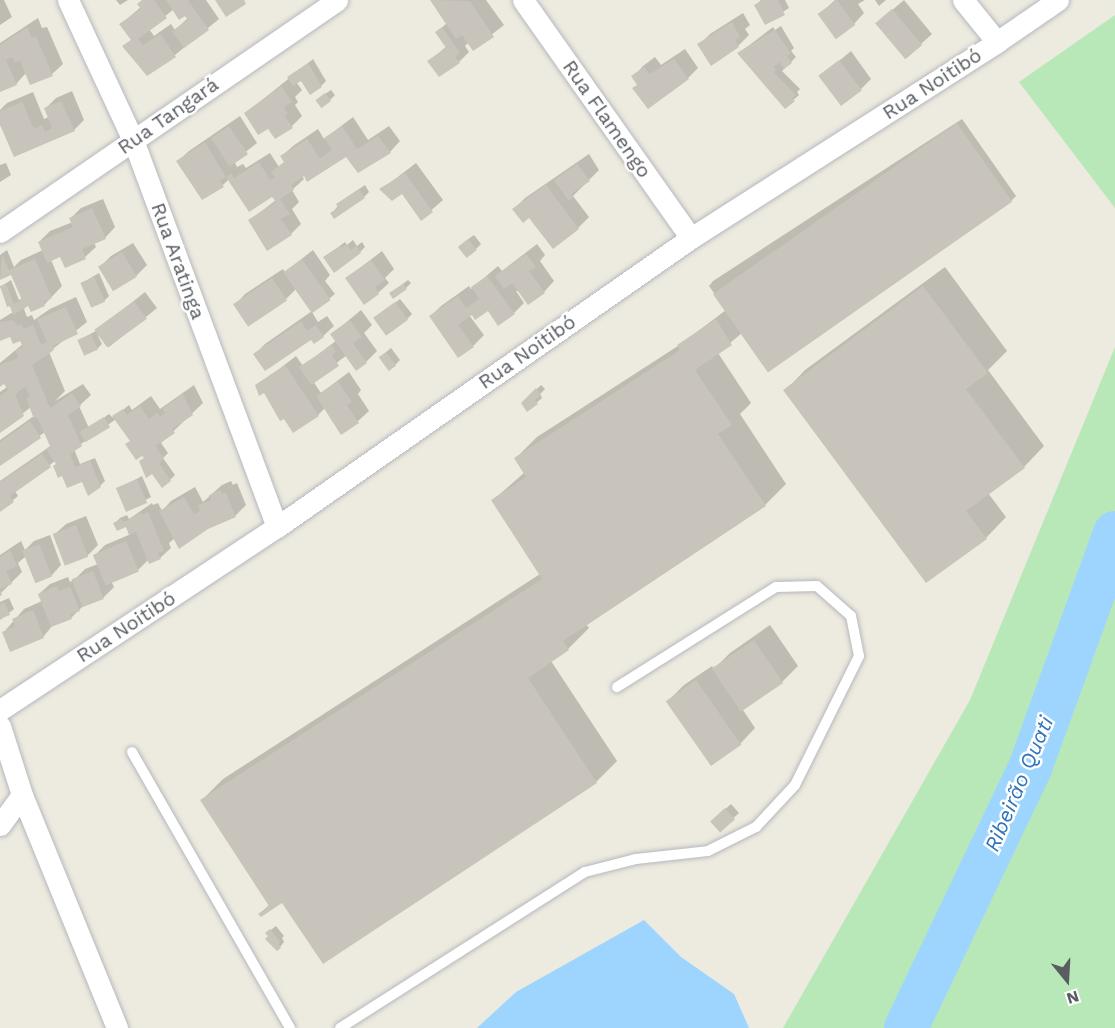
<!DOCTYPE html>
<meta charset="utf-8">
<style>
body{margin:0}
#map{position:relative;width:1115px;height:1028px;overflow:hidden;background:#edeadf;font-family:"Work Sans",sans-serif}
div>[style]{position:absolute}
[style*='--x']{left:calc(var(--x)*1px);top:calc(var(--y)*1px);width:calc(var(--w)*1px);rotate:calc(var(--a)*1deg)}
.green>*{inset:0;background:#b8e8b8}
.water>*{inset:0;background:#9dd5ff}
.shadow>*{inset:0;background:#0003;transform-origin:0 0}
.river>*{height:44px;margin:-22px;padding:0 22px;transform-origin:22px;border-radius:22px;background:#9dd5ff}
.building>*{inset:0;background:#c8c4bc;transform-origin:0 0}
.roads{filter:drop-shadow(0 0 2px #b5b8be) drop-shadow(0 0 2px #b5b8be)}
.lane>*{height:10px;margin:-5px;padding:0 5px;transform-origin:5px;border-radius:5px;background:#fff}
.street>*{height:21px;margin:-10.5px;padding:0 10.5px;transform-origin:10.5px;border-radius:10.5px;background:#fff}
span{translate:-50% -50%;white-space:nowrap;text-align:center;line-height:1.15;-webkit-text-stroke:5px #fff;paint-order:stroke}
.street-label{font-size:20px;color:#585d62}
.water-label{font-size:21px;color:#3174ba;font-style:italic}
.north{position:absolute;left:1037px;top:950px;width:60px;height:60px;-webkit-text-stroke:4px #fff;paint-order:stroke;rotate:162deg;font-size:16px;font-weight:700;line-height:24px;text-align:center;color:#585d62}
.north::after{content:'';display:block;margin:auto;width:21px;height:27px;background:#585d62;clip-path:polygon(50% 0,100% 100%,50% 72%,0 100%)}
</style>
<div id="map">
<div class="green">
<div style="clip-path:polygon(1115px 15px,1115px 208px,1019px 82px)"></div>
<div style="clip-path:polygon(1115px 347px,1115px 1028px,783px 1028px,970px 700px)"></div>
</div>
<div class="water">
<div style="clip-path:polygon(644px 920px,681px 957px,734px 994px,749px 1028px,477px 1028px,516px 992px)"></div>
</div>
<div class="shadow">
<div style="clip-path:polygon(0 0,4px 0,12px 17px,0 25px)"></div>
<div style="clip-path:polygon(116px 0,128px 0,120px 5px)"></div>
<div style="clip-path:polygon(evenodd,143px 0,206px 0,219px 19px,175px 55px,124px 46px,132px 39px,121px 24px,141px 7px,143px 0,174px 9px,188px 18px,175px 30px,171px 24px,154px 36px,149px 29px,174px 9px)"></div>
<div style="clip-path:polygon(432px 0,486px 0,504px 25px,473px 49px,469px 42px,465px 46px,469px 52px,459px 62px,429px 61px,447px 46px,437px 32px,447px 23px)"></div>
<div style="clip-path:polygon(761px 0,785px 0,789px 8px,765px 23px,756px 5px)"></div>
<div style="clip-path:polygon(835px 0,865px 0,858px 4px,864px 13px,854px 24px,820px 14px)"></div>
<div style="clip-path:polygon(875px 0,886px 0,879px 6px)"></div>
<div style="clip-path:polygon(904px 0,932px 34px,921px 44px,877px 23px)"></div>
<div style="clip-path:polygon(743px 13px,750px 25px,745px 29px,749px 35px,738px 46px,699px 45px,710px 34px)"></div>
<div style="clip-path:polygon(38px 18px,42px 28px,47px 27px,63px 64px,52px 74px,26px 73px,16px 84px,0 90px,0 43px)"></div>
<div style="clip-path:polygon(781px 26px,794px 48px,791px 51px,796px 57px,782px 71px,800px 89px,797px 92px,799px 95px,785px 107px,739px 53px,773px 27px,775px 30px)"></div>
<div style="clip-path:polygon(685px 49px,698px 68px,688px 78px,638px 85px,633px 77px,643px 66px,655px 57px,661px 65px)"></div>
<div style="clip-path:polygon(851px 51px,871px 79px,861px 89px,821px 76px)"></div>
<div style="clip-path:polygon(313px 59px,326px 81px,321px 86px,302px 79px,296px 82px,302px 90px,295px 97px,298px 102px,295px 105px,302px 116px,292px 126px,268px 126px,246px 113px)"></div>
<div style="clip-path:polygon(331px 90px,335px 95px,330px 100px,322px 96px)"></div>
<div style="clip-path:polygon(72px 91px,84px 120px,74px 130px,14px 155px,0 121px,0 110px,7px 103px,33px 92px,44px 119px,49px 117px,46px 108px,56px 98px)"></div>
<div style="clip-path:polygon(240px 116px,257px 143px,234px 161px,237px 167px,243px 164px,246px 168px,270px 153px,279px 167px,285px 161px,282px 156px,293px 146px,318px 129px,324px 139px,353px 117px,368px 140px,389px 126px,400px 141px,390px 152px,346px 155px,302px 176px,304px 179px,292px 190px,299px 202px,292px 209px,301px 224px,291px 234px,250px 220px,276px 200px,273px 195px,229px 179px,223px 185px,178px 161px,189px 151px)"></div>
<div style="clip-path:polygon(962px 119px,1016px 196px,1011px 201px,742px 333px,718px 353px,751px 403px,740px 414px,786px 484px,765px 505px,586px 624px,589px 628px,568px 649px,551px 661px,617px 761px,596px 782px,283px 901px,260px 914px,270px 904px,202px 800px,223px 779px,540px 574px,493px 500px,525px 472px,516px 458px,537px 437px,681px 344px,726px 310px,709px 286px,713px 281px)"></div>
<div style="clip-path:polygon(589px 154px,599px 170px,573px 196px,589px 217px,578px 228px,529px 216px,514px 209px,525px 198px)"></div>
<div style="clip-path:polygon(6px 163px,11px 175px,0 182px,0 165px)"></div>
<div style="clip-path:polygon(416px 163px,443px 200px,421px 219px,402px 192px,382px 189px)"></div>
<div style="clip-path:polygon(365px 185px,369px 192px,364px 197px,332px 213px,343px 200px)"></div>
<div style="clip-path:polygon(103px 199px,115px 227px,105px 238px,94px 242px,96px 247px,85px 257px,66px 266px,61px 255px,51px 260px,62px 286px,45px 304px,29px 304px,24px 309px,27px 317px,32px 315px,34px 320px,50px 309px,76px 297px,87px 322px,49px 352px,65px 391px,55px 401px,83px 384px,91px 395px,79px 406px,89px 428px,109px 414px,113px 418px,129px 405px,132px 410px,151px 396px,160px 409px,194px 385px,203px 403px,161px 443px,168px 453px,163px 458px,175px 475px,170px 480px,145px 457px,116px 419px,74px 449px,80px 464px,95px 458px,105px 481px,100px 486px,82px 480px,55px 461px,15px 491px,18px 496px,0 511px,0 481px,52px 445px,45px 432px,0 464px,0 440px,34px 416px,31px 407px,0 431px,0 392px,7px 387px,10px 380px,0 385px,0 363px,23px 344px,21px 339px,11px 335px,0 338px,0 320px,13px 312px,0 287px,11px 280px,19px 300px,23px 298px,12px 273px,0 278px,0 255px,7px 250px,14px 267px,21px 260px,43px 250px,39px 242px,50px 231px,73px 222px,71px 218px,81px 208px)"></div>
<div style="clip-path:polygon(474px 235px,481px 244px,476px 249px,459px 246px)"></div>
<div style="clip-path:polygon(353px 240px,357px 246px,362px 242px,365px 247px,360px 252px,325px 257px,345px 242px,347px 245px)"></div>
<div style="clip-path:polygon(133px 243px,147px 265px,136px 276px,100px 267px,111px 256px)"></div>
<div style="clip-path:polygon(537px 244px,545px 255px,540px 261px,554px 281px,544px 292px,516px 291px,524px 303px,514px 313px,488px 309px,469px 315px,484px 335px,473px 346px,431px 316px,441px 306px,469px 286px,471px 289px,498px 266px,502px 271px)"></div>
<div style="clip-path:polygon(313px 250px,330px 275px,325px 281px,335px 294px,312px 312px,318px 322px,327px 316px,334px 326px,323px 336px,255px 354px,265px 344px,312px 311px,296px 289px,286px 299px,235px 305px,245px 294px,283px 269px,285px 272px)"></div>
<div style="clip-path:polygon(382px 251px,394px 269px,385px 278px,389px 283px,378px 293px,347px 278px)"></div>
<div style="clip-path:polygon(945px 267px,1007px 351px,988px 370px,1044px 446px,1024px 467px,988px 493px,1006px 517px,986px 538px,785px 391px,805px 370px)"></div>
<div style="clip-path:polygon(99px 273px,109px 296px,104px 301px,82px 283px)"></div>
<div style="clip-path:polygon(408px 280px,411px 283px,406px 288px,391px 293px)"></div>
<div style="clip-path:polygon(145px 292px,157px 308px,109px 347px,97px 334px,102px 344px,97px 349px,79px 340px,96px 331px)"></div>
<div style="clip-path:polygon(400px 299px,412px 314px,407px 319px,380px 314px)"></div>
<div style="clip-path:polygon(361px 310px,372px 325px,364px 333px,377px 351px,366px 362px,347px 355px,313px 381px,321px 393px,349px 372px,361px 390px,358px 394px,369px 411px,358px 421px,342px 433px,325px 408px,318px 415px,257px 386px,296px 356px,303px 366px,337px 340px,332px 334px)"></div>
<div style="clip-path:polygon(391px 348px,400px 360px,395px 365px,380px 357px)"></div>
<div style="clip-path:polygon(541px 385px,545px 389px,540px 394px,542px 398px,528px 410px,523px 403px)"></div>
<div style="clip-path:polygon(142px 476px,151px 497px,127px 510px,118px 489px)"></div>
<div style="clip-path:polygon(231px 481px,233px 485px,237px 483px,246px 505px,235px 516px,175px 538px,169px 543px,171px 548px,160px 558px,149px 559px,138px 570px,111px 581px,114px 587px,103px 598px,83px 606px,71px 618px,53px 625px,43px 637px,4px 632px,24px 609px,42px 601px,39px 594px,50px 584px,68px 577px,70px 582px,74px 580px,85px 569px,98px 564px,94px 556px,105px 545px,131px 534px,126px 525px,115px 523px,120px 518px,127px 515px,129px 519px,152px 503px,153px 505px,158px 503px,162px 511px,171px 501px,195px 487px,203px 502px,222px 485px)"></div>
<div style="clip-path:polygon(86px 516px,98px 545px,87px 556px,55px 534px,66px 524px)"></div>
<div style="clip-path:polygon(50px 535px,61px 565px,51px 576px,26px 556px,18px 563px,22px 572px,0 594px,0 555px,21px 541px,25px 550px,34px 541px)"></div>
<div style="clip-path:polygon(9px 598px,14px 609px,0 620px,0 602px)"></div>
<div style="clip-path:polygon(770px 625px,798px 666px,782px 682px,743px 710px,755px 728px,740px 744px,668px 701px,684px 685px,712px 666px,714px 669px,730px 653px)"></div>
<div style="left:731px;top:804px;width:12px;height:25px;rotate:48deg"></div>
<div style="clip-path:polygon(276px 926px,284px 936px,282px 938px,284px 942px,280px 947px,267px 933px)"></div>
</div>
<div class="river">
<div style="--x:906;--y:1028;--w:288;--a:-64.5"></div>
<div style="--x:1030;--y:768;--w:250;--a:-70.1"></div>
</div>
<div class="building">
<div style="clip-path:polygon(142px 0,154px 0,167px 18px,138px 39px,143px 45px,160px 34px,176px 57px,147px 76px,122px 46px,131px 40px,119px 24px,141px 9px,137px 4px)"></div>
<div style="clip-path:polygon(166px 0,188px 0,209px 30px,184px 48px,172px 31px,188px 20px,185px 16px,179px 20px)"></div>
<div style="clip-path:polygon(215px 0,244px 0,246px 4px,226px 17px)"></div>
<div style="clip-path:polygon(430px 0,470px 1px,494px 37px,473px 51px,462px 35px,456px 39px)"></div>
<div style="clip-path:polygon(763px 0,778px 0,785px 15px,765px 25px,754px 5px)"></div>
<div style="left:837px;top:0;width:31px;height:24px;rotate:54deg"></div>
<div style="left:892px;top:9px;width:47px;height:22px;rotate:50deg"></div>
<div style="clip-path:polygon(732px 22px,740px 37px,735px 40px,739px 47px,711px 66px,697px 44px)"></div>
<div style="clip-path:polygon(27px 27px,32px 38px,36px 36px,53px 76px,30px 85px,20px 61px,15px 63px,13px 57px,6px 60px,17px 85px,0 92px,0 45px)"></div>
<div style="clip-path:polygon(442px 27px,460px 53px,455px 57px,460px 63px,439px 77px,427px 61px,446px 48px,435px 32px)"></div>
<div style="clip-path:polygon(775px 30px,791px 54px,787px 56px,792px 63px,784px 69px,779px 62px,774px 67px,776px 70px,774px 73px,796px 95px,792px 98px,795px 101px,785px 109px,737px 53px)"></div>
<div style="clip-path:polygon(674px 59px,689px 79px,648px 109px,632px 88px,637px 85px,631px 76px,644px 67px,650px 74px)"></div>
<div style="left:839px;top:60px;width:38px;height:26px;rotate:53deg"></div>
<div style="clip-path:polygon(308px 63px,322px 87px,310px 95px,301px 81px,293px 86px,287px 77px)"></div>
<div style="clip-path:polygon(281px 86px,292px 102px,284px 107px,288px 114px,285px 116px,293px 128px,275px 139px,268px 129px,258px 135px,244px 113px)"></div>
<div style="left:325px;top:93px;width:10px;height:12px;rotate:53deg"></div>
<div style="clip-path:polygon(61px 101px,75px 131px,14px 157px,0 125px,0 111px,22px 102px,34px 129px,42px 125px,45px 132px,52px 128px,44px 108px)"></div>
<div style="left:957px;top:123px;width:96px;height:298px;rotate:55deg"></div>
<div style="left:229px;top:126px;width:34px;height:22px;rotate:56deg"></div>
<div style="clip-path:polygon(342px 126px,357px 149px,378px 136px,391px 153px,358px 173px,346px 157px,307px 182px,304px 176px,291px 185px,294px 190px,280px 199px,290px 214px,281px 219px,292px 235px,267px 251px,248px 220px,276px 202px,272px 197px,249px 212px,226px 177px,231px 173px,234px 178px,259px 162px,270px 180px,275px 177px,271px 172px,284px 162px,280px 156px,307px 139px,320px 158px,332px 150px,324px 138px)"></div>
<div style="clip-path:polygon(205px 142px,226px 177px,220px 181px,224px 187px,202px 200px,176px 161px)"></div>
<div style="clip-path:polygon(577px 164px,590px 181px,571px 194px,573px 197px,569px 201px,554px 180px)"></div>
<div style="clip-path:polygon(405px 173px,433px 212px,421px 221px,402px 194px,392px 201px,379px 189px)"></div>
<div style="clip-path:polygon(546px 185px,579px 229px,553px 249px,529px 218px,523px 223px,512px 209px)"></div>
<div style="clip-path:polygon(359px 189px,365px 198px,334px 219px,330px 213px,338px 208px,336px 204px)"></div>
<div style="clip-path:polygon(92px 208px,106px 239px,82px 249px,86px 259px,65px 268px,60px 257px,47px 263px,38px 242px,73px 227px,69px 218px)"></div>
<div style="left:468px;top:239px;width:14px;height:13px;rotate:51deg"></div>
<div style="clip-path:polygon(347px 244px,351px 250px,356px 246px,361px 253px,334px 273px,323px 257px,340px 246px,341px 248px)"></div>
<div style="left:122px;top:252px;width:29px;height:28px;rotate:59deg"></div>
<div style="clip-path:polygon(2px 254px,9px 270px,35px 259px,52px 298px,44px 302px,45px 306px,31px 312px,28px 306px,13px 315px,10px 306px,7px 307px,0 286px,6px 284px,14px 304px,22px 300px,11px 275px,0 280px)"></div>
<div style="clip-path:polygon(526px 254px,536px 267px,529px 271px,545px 293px,528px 305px,512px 283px,504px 289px,495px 276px)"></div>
<div style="left:302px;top:259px;width:50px;height:23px;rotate:55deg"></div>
<div style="clip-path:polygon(371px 260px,385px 280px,375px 287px,379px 294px,364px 305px,345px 278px)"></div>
<div style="clip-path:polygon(487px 276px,515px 314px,498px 326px,488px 311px,475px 320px,472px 315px,458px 325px,474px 347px,458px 358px,429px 316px,458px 296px,466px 308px,479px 299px,471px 287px)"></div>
<div style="left:94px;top:277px;width:27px;height:15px;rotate:66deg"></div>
<div style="left:272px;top:278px;width:27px;height:47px;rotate:56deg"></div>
<div style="clip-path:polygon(403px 284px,407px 289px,393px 299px,389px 293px)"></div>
<div style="clip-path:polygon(923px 286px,988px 373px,966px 389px,1025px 468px,966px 511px,987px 539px,926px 583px,783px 390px)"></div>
<div style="left:134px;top:301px;width:22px;height:49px;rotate:54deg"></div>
<div style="left:395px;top:302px;width:22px;height:27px;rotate:54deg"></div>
<div style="clip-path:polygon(66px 307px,78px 334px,53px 346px,54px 350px,32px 365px,50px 408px,72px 393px,81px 406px,68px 415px,82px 446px,70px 454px,75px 467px,90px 461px,101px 487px,88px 496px,82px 482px,67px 488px,62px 476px,58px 478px,53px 466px,56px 464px,46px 449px,50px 446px,37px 417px,34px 419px,26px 398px,30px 396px,25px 387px,15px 394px,24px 416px,0 433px,0 396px,8px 390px,4px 384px,0 387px,0 365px,18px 358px,15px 350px,23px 347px,20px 341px,13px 344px,10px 337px,0 341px,0 322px,14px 320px,17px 326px,21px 324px,24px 329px,33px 325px,41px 345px,47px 342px,37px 319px)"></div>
<div style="clip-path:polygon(716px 319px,732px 345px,695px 370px,732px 425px,718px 434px,766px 506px,563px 641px,569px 650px,528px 678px,597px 783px,323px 964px,282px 903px,261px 917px,258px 914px,269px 906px,200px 800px,542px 579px,491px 500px,526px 477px,514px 458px,680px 350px,677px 345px)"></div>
<div style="clip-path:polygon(350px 320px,362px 337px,353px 343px,367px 363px,356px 371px,330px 334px)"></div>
<div style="clip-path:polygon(301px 321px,307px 331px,316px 325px,324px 337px,314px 344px,311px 340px,265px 371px,253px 354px)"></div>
<div style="left:91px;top:334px;width:17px;height:15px;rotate:66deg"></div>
<div style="clip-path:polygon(332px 345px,336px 352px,332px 355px,339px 366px,311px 385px,299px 367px)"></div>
<div style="left:386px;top:352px;width:17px;height:9px;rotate:54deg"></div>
<div style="clip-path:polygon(285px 365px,319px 416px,293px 433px,284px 419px,280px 421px,264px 393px,259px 396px,255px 385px)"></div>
<div style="clip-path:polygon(338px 381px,352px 402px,347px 405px,359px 423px,341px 435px,316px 396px)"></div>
<div style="clip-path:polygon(536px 388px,541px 395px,535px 400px,538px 404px,527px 412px,521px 403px)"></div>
<div style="clip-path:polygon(183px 394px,193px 415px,172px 429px,175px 433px,156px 446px,164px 459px,159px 463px,171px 481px,162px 488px,152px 474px,146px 478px,139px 461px,144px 458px,142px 456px,136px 460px,125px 444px,130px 441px,112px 416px,123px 409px,127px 415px,140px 406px,149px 419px,157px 413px,160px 417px,165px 413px,162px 409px)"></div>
<div style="left:104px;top:417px;width:12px;height:29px;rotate:59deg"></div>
<div style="clip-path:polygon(30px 421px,41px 438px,0 466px,0 442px)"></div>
<div style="clip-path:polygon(42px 454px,51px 467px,10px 496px,14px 502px,0 512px,0 482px)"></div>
<div style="left:137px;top:479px;width:26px;height:23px;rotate:67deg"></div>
<div style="clip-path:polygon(221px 490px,222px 494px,226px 493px,236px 517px,208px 529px,179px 549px,159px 511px,184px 497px,194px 514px,200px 511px,198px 505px,211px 500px,209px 495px)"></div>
<div style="clip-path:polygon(141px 512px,142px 515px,148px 512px,164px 551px,158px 553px,161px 559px,149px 564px,136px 532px,129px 535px,126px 527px,117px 531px,113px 523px,122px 519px,124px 522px)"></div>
<div style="left:76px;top:525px;width:34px;height:25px;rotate:69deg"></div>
<div style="left:126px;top:541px;width:33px;height:36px;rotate:67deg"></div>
<div style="left:39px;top:544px;width:35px;height:18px;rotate:68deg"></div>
<div style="clip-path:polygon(10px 550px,17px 566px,6px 571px,12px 584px,0 589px,2px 595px,0 596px,0 557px)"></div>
<div style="left:93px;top:571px;width:30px;height:23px;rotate:69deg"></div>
<div style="clip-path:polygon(57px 586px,59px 591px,70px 587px,80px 611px,70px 615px,72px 619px,51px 627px,38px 594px)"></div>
<div style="clip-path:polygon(4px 602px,10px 615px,0 619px,0 604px)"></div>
<div style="clip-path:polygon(33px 610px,44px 638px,10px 652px,2px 632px,15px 626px,12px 619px)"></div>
<div style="left:754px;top:640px;width:52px;height:51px;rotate:56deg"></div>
<div style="left:696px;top:680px;width:79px;height:37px;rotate:55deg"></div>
<div style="left:725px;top:808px;width:15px;height:20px;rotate:48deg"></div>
<div style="clip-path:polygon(270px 929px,280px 942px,278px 944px,281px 948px,277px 951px,265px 939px,268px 936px,265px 933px)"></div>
</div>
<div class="roads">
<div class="lane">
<div style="--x:132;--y:752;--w:318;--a:60.2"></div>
<div style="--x:340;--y:1028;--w:290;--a:-32.5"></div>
<div style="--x:585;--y:872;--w:53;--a:-14.3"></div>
<div style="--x:636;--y:859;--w:72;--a:-6.3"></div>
<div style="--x:708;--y:851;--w:54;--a:-26.6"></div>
<div style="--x:756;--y:827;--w:57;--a:-47.1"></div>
<div style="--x:795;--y:785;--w:144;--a:-63.6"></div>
<div style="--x:859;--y:656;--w:41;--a:-101.3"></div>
<div style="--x:851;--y:616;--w:45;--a:-138.6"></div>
<div style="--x:817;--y:586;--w:41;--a:178.6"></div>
<div style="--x:776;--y:587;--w:188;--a:147.8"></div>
</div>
<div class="street">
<div style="--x:68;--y:0;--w:154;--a:65.1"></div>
<div style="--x:133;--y:140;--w:413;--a:69.6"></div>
<div style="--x:523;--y:0;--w:291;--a:54.8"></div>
<div style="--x:963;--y:0;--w:54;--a:51"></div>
<div style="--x:0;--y:232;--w:409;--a:-34.5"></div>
<div style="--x:0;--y:710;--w:332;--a:-33.5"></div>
<div style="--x:277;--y:527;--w:505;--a:-34.92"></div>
<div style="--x:691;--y:238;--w:363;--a:-32.6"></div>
<div style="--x:997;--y:42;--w:74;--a:-34.5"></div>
<div style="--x:0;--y:726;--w:72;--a:72.3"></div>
<div style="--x:22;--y:795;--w:252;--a:67.8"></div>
<div style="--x:0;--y:825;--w:37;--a:-54"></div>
</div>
</div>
<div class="street-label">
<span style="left:932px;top:84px;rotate:-33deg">Rua Noitibó</span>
<span style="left:168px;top:116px;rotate:-35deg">Rua Tangará</span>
<span style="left:607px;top:119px;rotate:55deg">Rua Flamengo</span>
<span style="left:178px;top:261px;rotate:70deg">Rua Aratinga</span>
<span style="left:527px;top:352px;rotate:-35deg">Rua Noitibó</span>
<span style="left:126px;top:627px;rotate:-33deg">Rua Noitibó</span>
</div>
<div class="water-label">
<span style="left:1019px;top:784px;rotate:-67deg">Ribeirão Quati</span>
</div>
<div class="north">N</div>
</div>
